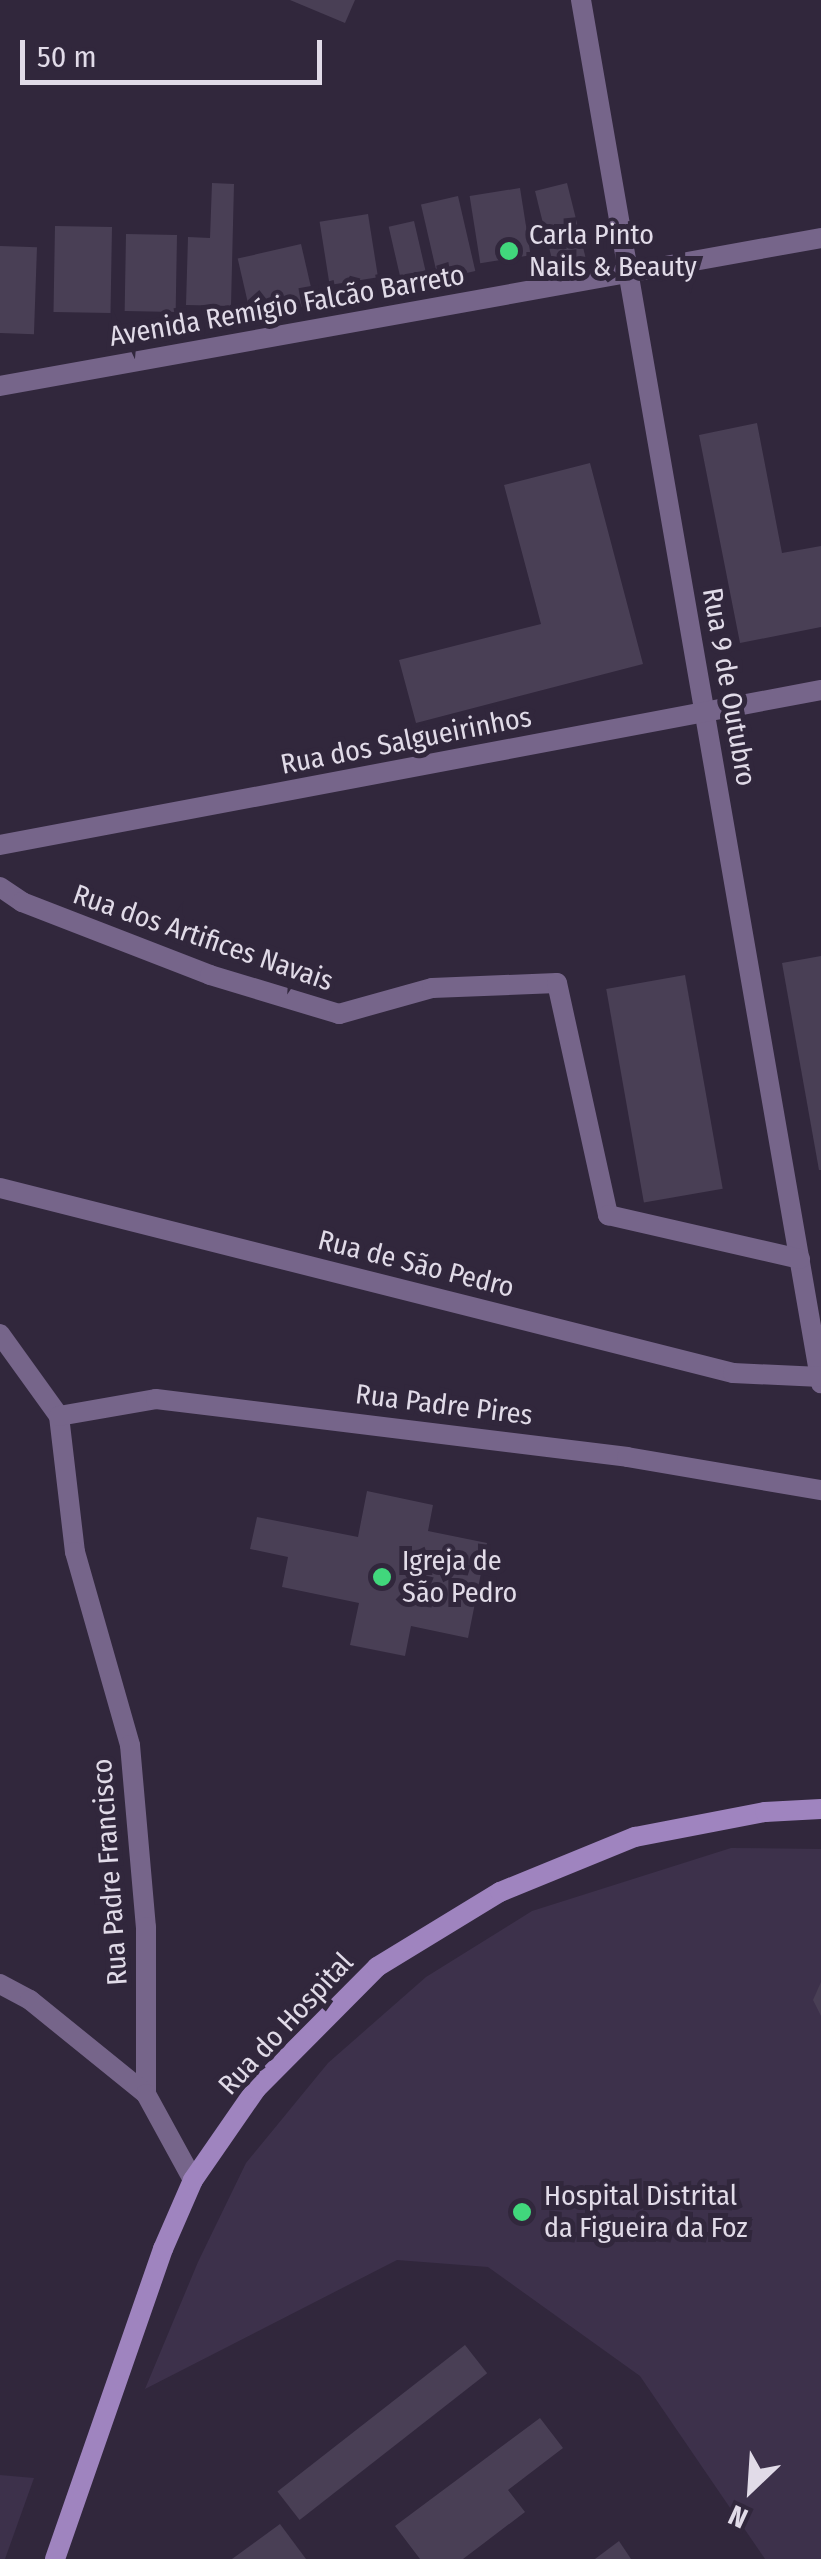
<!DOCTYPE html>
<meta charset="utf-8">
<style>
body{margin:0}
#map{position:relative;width:821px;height:2559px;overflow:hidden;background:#31273c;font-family:"Fira Sans Condensed",sans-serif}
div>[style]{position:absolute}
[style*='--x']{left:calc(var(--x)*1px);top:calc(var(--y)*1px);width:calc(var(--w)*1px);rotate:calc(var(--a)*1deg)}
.built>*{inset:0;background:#3d314b}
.building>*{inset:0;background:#493f55;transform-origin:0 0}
.street>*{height:20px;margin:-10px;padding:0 10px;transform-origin:10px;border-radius:10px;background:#76658a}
.secondary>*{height:20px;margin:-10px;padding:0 10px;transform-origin:10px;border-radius:10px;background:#9f84bf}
.dots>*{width:28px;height:28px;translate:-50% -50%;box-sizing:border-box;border:5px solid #31273c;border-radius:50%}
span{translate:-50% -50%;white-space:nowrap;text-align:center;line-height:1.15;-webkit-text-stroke:10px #31273c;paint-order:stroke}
.poi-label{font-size:28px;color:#e1dbe8}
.left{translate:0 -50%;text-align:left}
.street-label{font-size:28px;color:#e1dbe8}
.north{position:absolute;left:701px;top:2439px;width:100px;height:100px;-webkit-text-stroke:8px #31273c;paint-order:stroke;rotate:205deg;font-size:28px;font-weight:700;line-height:40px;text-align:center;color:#e1dbe8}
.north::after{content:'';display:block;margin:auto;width:35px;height:45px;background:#e1dbe8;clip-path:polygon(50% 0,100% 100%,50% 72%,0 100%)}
.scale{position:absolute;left:20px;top:40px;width:302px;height:45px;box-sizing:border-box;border:5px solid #e1dbe8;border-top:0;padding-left:12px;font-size:30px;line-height:35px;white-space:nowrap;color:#e1dbe8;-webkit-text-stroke:8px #31273c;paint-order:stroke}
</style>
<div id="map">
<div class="built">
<div style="clip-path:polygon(731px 1848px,821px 1849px,821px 2559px,765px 2559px,640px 2376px,488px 2267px,397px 2260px,145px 2389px,198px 2262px,246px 2163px,328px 2063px,426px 1977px,532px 1911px)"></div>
<div style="clip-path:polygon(0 2475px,34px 2478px,5px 2559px,0 2559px)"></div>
</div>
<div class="building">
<div style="clip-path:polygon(290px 0,355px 0,345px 23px)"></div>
<div style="clip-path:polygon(212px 183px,234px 184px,231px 306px,186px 305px,188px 237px,210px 238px)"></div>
<div style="left:567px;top:183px;width:76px;height:33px;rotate:76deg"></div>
<div style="left:520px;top:188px;width:68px;height:51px;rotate:81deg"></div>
<div style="left:458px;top:196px;width:77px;height:38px;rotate:77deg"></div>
<div style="left:368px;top:214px;width:64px;height:49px;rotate:81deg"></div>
<div style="left:414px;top:221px;width:55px;height:26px;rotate:77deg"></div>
<div style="left:55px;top:226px;width:57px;height:86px;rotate:1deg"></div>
<div style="left:126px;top:234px;width:51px;height:77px;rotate:1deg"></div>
<div style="left:301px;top:244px;width:61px;height:65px;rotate:77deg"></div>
<div style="left:0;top:246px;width:37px;height:87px;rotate:2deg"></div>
<div style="clip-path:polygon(757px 423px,782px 553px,821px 546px,821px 627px,740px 643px,699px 435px)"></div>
<div style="clip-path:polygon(590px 463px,643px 664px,416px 723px,399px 660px,541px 624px,504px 485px)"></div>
<div style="clip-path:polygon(821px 956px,821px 1170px,819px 1170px,782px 963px)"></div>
<div style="left:685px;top:975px;width:217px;height:80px;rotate:80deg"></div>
<div style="clip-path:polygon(367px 1491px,433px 1505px,428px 1531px,487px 1543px,468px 1638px,411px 1626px,405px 1656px,350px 1645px,359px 1603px,282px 1587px,288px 1557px,250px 1549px,257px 1517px,358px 1537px)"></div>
<div style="clip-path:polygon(821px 1982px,821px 2016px,813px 2000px)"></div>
<div style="left:465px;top:2345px;width:36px;height:238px;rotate:52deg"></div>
<div style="clip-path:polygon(540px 2418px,563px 2448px,508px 2490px,525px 2512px,463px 2559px,420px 2559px,395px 2526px)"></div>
<div style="clip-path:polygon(280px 2524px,306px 2559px,232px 2559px)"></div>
<div style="clip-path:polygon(619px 2541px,631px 2559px,595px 2559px)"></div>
</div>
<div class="street">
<div style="--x:581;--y:0;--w:1404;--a:80.16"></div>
<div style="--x:0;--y:386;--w:834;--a:-10.22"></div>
<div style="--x:0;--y:845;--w:836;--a:-10.69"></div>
<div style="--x:0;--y:887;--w:27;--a:34"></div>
<div style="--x:22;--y:902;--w:202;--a:21.2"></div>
<div style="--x:210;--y:975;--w:135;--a:16.8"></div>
<div style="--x:339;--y:1014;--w:97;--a:-15.6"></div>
<div style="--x:432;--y:988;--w:125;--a:-2.3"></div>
<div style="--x:557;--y:983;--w:238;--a:77.6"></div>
<div style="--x:608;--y:1215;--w:197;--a:12.9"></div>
<div style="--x:0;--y:1188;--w:756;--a:14.16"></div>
<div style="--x:733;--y:1373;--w:88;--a:2.6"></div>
<div style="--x:0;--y:1334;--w:101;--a:54.3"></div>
<div style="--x:59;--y:1416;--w:137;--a:83.3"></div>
<div style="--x:75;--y:1552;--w:201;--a:74.1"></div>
<div style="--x:130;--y:1745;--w:183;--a:85"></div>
<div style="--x:146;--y:1927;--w:167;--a:90"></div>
<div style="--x:59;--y:1416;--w:98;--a:-9.9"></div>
<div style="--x:156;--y:1399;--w:475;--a:7"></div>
<div style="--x:627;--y:1457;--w:197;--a:9.7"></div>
<div style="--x:0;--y:1984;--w:34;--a:28"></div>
<div style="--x:30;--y:2000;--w:149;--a:39"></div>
<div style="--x:146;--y:2094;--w:98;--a:61.3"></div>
</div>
<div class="secondary">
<div style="--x:55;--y:2559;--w:328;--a:-70.8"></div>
<div style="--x:163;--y:2249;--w:75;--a:-66.5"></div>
<div style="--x:193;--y:2180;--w:111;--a:-55.3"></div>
<div style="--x:256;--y:2089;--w:172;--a:-45.2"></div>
<div style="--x:377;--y:1967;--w:144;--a:-31.4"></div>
<div style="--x:500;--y:1892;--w:146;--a:-22.2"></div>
<div style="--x:635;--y:1837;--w:132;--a:-10.9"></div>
<div style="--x:765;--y:1812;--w:56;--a:-3.1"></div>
</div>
<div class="dots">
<div style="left:509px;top:251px;background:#41d77c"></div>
<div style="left:382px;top:1577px;background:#41d77c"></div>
<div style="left:522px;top:2212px;background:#41d77c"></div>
</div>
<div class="poi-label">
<span class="left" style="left:529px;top:251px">Carla Pinto<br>Nails &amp; Beauty</span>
<span class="left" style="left:402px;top:1577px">Igreja de<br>São Pedro</span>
<span class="left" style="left:544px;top:2212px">Hospital Distrital<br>da Figueira da Foz</span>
</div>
<div class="street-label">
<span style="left:287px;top:306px;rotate:-10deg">Avenida Remígio Falcão Barreto</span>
<span style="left:729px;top:687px;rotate:80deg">Rua 9 de Outubro</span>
<span style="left:406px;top:741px;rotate:-11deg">Rua dos Salgueirinhos</span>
<span style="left:203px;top:938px;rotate:19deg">Rua dos Artifices Navais</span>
<span style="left:416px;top:1264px;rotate:14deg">Rua de São Pedro</span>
<span style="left:444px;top:1405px;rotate:7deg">Rua Padre Pires</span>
<span style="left:110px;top:1872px;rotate:-94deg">Rua Padre Francisco</span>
<span style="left:286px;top:2024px;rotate:-47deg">Rua do Hospital</span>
</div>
<div class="north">N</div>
<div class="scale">50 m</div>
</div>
